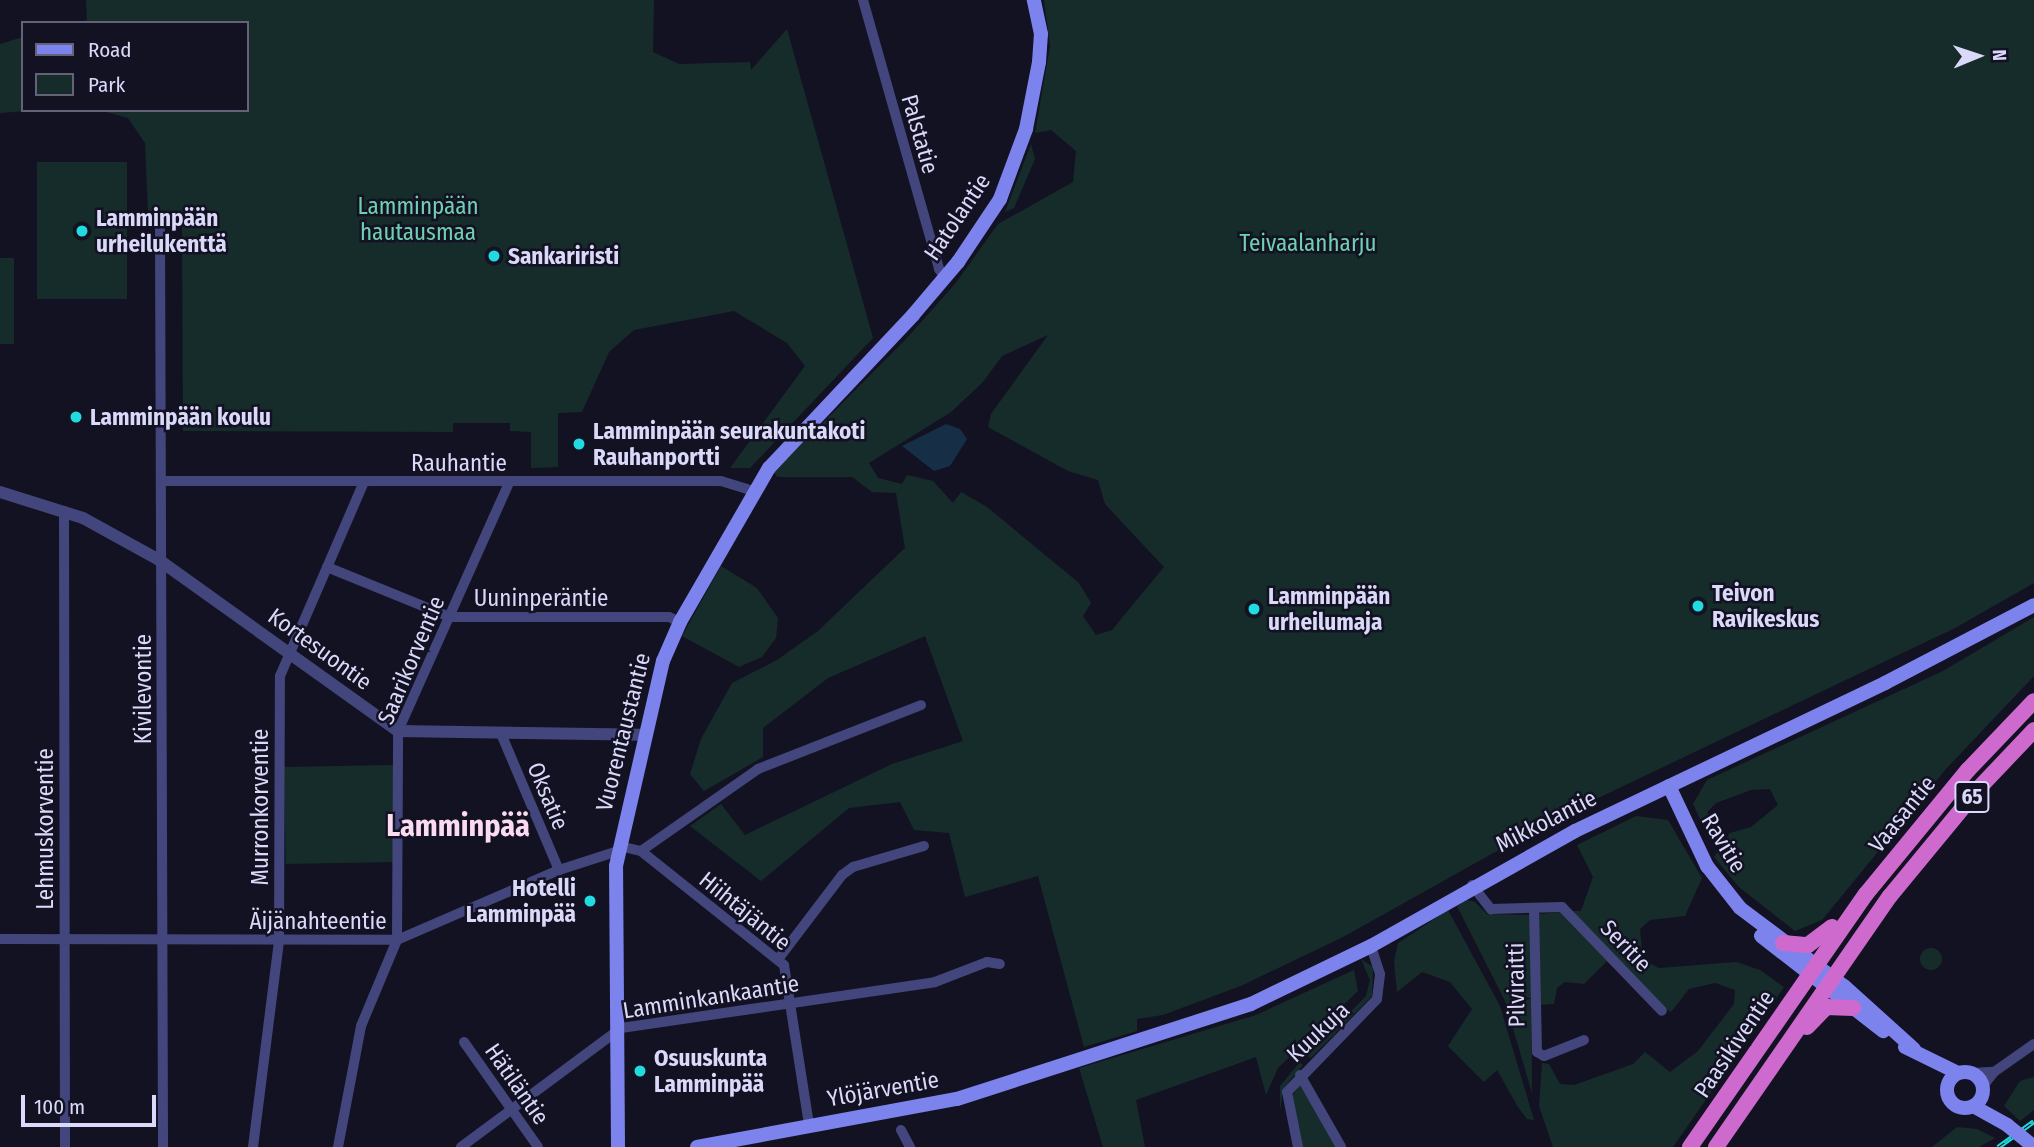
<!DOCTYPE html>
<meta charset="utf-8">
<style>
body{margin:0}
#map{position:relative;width:2034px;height:1147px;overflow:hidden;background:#131223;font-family:"Fira Sans Condensed",sans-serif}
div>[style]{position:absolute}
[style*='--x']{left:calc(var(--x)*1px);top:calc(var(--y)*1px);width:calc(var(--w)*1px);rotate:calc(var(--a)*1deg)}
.green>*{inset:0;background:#162c2a;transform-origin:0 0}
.round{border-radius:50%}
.water>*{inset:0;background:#172e47}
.minor>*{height:10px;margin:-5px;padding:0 5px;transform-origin:5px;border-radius:5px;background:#43467c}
.tertiary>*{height:12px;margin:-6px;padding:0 6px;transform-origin:6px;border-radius:6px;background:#43467c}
.secondary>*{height:14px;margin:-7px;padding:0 7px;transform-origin:7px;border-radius:7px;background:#7d83ed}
.secondary>.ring{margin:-7px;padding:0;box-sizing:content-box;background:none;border:14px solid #7d83ed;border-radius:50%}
.trunk>*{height:16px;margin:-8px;padding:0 8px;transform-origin:8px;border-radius:8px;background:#ce6acd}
.rail>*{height:5px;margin-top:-2.5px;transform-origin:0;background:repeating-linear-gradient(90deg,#131223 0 8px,#20dbdf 0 16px);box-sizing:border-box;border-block:2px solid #20dbdf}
.secondary-bridge>*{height:14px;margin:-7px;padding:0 7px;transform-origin:7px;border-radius:7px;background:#7d83ed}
.dots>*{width:19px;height:19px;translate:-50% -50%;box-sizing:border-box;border:4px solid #131223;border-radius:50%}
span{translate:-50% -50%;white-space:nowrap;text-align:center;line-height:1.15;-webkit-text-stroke:5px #131223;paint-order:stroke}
.shield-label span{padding:2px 5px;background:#131223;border:2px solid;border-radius:5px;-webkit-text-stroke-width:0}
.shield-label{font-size:21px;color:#dbd9fa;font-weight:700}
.street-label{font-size:23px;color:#dbd9fa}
.park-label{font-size:23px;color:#6fd0b0}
.poi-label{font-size:23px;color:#dbd9fa;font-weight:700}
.left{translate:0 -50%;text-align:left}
.right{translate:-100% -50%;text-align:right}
.district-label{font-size:30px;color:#fadbf1;font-weight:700}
.legend{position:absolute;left:21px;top:21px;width:228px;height:91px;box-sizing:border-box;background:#131223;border:2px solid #636279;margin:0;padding:9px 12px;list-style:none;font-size:21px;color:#dbd9fa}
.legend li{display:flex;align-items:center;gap:14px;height:35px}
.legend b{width:35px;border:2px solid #636279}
.north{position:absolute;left:1943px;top:21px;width:70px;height:70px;-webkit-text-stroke:5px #131223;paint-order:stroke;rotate:88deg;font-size:19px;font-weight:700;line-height:28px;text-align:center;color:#dbd9fa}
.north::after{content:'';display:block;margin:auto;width:24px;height:32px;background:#dbd9fa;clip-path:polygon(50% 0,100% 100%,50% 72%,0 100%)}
.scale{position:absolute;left:21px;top:1095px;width:135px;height:32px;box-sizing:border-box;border:4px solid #dbd9fa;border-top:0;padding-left:9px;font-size:21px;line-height:24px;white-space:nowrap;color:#dbd9fa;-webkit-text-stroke:5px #131223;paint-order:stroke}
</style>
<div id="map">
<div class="green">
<div style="clip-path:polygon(86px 0,654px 0,653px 52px,679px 64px,750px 62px,751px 70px,787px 29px,873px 338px,750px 468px,730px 468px,805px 366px,787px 343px,734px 311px,634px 330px,609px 352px,582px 412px,558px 413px,558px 467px,531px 468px,531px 432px,510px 431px,510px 423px,453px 423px,453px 432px,183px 431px,182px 216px,148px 213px,145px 143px,128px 118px,99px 110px,247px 110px,247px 23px,77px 23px,87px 20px)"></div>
<div style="clip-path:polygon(evenodd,1044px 0,2034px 0,2034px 583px,1955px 628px,1554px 819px,1343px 937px,1243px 985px,1163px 1015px,1137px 1019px,1137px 1031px,1084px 1047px,1038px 876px,965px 897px,949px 833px,914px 830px,900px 802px,849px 808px,761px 881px,690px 826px,721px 804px,745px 835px,892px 764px,963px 741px,925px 636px,828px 678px,763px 728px,763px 757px,704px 791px,690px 774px,701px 739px,732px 683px,777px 660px,818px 631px,905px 548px,896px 493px,872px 492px,852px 477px,777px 477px,774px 472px,906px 339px,955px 284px,998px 224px,1073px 182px,1076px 151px,1051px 130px,1035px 133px,1050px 46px,1044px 0,1048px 335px,991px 414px,988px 427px,1068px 471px,1098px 480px,1105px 504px,1164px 567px,1112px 630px,1096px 635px,1083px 616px,1091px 603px,1079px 583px,987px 507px,961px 492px,953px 503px,933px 481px,907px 475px,902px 484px,878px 478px,869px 463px,951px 412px,983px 382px,1002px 356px,1048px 335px)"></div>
<div style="clip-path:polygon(23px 37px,23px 110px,41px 110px,0 113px,0 44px)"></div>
<div style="clip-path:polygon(1031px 144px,1035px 159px,1014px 208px,1005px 212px)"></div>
<div style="left:37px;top:162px;width:90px;height:137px"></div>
<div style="left:0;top:258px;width:14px;height:86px"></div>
<div style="clip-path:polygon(721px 566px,757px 588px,778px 618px,776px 638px,762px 657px,739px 667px,682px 636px)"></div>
<div style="clip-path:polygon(2034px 617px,2034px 676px,1945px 770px,1822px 920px,1795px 931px,1739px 887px,1714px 857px,1730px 833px,1751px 827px,1778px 805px,1770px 789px,1751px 790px,1716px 803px,1707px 812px,1719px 830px,1710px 840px,1693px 804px,1707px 780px,1943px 671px)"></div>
<div style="left:393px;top:765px;width:97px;height:109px;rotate:89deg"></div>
<div style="clip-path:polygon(1636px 816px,1668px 820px,1702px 878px,1685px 916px,1650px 920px,1640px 929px,1643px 960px,1659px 968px,1736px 962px,1760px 970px,1784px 987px,1673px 1147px,1553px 1147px,1539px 1106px,1542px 1063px,1549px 1064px,1560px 1084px,1574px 1085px,1633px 1064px,1645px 1052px,1670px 1072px,1698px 1051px,1734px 1004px,1735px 990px,1715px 983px,1689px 989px,1671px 1012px,1660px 1005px,1570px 911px,1581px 911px,1593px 877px,1577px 845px)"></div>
<div style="clip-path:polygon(1467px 900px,1475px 902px,1487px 914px,1531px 915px,1532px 1093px,1505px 1001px,1457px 906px)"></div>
<div style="clip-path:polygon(1448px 910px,1500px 1006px,1534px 1120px,1527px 1119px,1518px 1107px,1497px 1070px,1484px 1082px,1448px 1046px,1472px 1009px,1450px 982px,1422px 972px,1397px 992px,1394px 961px,1398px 943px)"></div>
<div style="clip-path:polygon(1564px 912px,1609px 959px,1584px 984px,1565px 982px,1557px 988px,1554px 1004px,1538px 1005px,1537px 914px)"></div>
<div class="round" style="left:1920px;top:948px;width:22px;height:22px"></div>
<div style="clip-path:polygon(1361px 959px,1373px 967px,1372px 996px,1311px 1058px,1307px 1056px,1366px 996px,1370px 980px)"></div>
<div style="clip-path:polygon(1354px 970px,1358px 991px,1278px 1068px,1266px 1095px,1256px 1057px,1136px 1100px,1145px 1147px,1103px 1147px,1079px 1068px,1256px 1015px)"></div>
<div style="clip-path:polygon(1300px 1062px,1303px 1065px,1283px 1089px,1280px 1111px,1280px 1086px)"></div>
<div style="clip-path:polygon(2034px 1077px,2034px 1110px,2020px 1121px,2004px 1106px,2020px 1081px)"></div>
<div style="clip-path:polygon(1300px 1085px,1336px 1147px,1302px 1147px,1292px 1096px)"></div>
<div style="clip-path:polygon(1957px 1127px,1977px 1129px,1995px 1138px,1979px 1147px,1932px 1147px)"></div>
</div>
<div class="water">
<div style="clip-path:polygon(946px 424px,960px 429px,967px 439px,950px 466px,934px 471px,902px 446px)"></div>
</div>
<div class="minor">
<div style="--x:863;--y:0;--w:280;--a:74.2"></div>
<div style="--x:939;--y:269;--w:10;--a:53"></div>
<div style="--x:160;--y:230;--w:917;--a:89.81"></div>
<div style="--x:163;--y:481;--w:558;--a:0"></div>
<div style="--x:721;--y:481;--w:34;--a:17"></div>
<div style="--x:64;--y:511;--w:636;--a:89.91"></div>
<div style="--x:327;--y:567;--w:133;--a:22.1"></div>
<div style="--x:450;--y:617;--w:219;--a:0"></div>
<div style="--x:669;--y:617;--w:12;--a:24"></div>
<div style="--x:502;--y:736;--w:146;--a:67"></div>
<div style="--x:619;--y:846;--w:23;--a:13"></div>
<div style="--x:641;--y:851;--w:183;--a:38.6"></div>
<div style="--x:784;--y:965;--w:162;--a:81.1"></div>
<div style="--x:641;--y:851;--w:143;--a:-35"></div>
<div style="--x:758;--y:769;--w:175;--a:-21.4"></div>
<div style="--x:1472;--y:885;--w:31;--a:52"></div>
<div style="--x:1491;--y:909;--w:71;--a:-1.6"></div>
<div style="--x:1562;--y:907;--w:144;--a:46.1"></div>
<div style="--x:1534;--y:908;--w:144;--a:88.8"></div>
<div style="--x:1537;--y:1052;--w:8;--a:30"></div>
<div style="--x:1544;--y:1056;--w:43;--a:-21.8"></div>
<div style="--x:0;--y:939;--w:397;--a:0.1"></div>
<div style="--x:397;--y:940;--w:176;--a:-23.4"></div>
<div style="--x:559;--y:870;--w:62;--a:-17.9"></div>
<div style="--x:779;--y:958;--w:104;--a:-52.8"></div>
<div style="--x:842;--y:875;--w:14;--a:-36"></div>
<div style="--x:853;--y:867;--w:74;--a:-16.5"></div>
<div style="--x:464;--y:1042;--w:128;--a:54.8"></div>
<div style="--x:1972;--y:1073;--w:22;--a:-3"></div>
<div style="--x:1300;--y:1075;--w:83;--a:60.3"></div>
<div style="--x:1983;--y:1086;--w:18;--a:-52"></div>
<div style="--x:1994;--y:1072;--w:49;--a:-35"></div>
<div style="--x:901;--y:1130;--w:19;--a:62"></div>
<div style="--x:253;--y:1147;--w:208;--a:-82.8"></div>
<div style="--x:279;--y:941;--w:265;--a:-89.8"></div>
<div style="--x:280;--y:676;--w:211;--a:-66.6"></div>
<div style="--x:338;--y:1147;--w:123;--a:-79.2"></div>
<div style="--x:361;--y:1026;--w:93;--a:-67.3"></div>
<div style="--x:397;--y:940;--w:209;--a:-89.7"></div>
<div style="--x:398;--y:731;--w:272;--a:-65.9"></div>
<div style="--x:461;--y:1147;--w:199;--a:-36.6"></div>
<div style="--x:621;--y:1028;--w:317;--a:-8.3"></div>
<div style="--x:935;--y:982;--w:56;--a:-21"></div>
<div style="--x:987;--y:962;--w:13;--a:9"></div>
<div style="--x:1298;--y:1147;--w:56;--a:-101.3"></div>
<div style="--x:1287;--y:1092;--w:129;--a:-45.9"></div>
<div style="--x:1377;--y:999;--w:25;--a:-83"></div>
<div style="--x:1380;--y:974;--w:29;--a:-108"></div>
</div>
<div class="tertiary">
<div style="--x:0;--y:492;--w:87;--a:17.4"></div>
<div style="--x:83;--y:518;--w:87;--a:28.9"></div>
<div style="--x:159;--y:560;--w:294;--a:35.6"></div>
<div style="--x:398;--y:731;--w:245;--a:0.9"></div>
</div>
<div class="secondary">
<div style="--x:1669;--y:786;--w:89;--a:64.6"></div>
<div style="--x:1707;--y:866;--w:53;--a:51.8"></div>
<div style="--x:1740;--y:908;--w:130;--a:36.9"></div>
<div style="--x:1844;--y:986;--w:94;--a:42"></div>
<div style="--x:1761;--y:936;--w:155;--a:37.9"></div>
<div style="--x:1905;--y:1047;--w:59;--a:26.1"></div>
<div class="ring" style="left:1947px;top:1072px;width:22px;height:22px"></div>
<div style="--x:1973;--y:1106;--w:39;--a:29"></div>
<div style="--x:618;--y:1147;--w:281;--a:-90.4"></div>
<div style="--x:616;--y:866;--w:210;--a:-77.1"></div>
<div style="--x:663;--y:661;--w:43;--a:-66.4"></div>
<div style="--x:680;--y:622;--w:178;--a:-60"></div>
<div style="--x:769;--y:468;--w:210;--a:-46.7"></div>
<div style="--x:913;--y:315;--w:70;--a:-49.7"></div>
<div style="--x:958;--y:262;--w:76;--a:-56.3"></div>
<div style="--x:1000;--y:199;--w:75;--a:-69.6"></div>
<div style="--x:1026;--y:129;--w:68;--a:-79"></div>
<div style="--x:1039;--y:62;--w:28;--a:-86"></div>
<div style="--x:1041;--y:34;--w:35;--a:-102"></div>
<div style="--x:697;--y:1147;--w:264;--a:-10.5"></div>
<div style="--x:957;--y:1099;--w:309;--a:-17.9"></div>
<div style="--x:1251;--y:1004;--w:133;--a:-25.8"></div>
<div style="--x:1371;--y:946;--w:234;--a:-29.4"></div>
<div style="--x:1575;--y:831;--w:344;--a:-25.5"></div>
<div style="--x:1885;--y:683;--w:168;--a:-27.6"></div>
</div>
<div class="trunk">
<div style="--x:1783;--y:943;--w:25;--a:5"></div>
<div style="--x:1808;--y:945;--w:30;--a:-37"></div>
<div style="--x:1807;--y:1027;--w:28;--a:-46"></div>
<div style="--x:1826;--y:1007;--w:27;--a:2"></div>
<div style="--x:1690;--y:1147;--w:308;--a:-55.2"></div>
<div style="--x:1866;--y:894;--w:161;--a:-50.6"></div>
<div style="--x:1968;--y:770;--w:95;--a:-46.3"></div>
<div style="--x:1716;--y:1147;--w:305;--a:-55.3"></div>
<div style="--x:1890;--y:896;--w:140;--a:-50.5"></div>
<div style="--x:1979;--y:788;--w:80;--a:-46.5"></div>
</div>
<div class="rail">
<div style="--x:1998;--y:1147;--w:44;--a:-35.8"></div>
</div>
<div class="secondary-bridge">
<div style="--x:2007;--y:1125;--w:35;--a:39"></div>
</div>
<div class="dots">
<div style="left:82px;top:231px;background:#20dbdf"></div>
<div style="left:494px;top:256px;background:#20dbdf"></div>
<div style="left:76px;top:417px;background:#20dbdf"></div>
<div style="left:579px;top:444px;background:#20dbdf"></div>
<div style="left:1698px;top:606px;background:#20dbdf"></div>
<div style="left:1254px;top:609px;background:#20dbdf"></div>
<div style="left:590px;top:901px;background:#20dbdf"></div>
<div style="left:640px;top:1071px;background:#20dbdf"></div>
</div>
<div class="shield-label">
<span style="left:1972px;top:797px">65</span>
</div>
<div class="street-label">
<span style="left:920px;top:134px;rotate:74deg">Palstatie</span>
<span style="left:957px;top:217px;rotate:-56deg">Hatolantie</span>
<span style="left:459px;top:463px">Rauhantie</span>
<span style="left:541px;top:598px">Uuninperäntie</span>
<span style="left:320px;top:649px;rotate:36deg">Kortesuontie</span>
<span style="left:411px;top:660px;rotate:-67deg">Saarikorventie</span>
<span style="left:143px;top:689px;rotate:-90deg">Kivilevontie</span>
<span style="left:623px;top:732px;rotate:-76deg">Vuorentaustantie</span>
<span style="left:548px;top:796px;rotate:67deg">Oksatie</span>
<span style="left:260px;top:807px;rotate:-90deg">Murronkorventie</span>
<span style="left:1902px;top:814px;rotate:-51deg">Vaasantie</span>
<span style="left:1546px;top:821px;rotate:-27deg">Mikkolantie</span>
<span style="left:45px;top:829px;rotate:-90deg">Lehmuskorventie</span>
<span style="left:1724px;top:843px;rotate:59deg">Ravitie</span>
<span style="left:745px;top:911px;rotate:39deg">Hiihtäjäntie</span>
<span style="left:318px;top:921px">Äijänahteentie</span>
<span style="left:1626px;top:946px;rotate:46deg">Seritie</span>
<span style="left:1516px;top:985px;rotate:-91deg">Pilviraitti</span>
<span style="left:711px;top:997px;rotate:-9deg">Lamminkankaantie</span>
<span style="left:1318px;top:1032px;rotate:-43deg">Kuukuja</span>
<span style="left:1734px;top:1044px;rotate:-56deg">Paasikiventie</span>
<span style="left:517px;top:1084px;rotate:55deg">Hätiläntie</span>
<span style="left:883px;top:1089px;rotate:-10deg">Ylöjärventie</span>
</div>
<div class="park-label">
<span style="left:418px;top:219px">Lamminpään<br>hautausmaa</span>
<span style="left:1308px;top:243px">Teivaalanharju</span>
</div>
<div class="poi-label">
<span class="left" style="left:96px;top:231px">Lamminpään<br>urheilukenttä</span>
<span class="left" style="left:508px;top:256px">Sankariristi</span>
<span class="left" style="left:90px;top:417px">Lamminpään koulu</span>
<span class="left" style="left:593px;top:444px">Lamminpään seurakuntakoti<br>Rauhanportti</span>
<span class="left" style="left:1712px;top:606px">Teivon<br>Ravikeskus</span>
<span class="left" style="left:1268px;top:609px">Lamminpään<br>urheilumaja</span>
<span class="right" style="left:576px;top:901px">Hotelli<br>Lamminpää</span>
<span class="left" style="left:654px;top:1071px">Osuuskunta<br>Lamminpää</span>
</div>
<div class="district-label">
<span style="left:458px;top:826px">Lamminpää</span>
</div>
<ul class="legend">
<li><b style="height:9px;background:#7d83ed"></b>Road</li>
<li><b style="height:19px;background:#162c2a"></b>Park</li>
</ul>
<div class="north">N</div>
<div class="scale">100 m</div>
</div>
